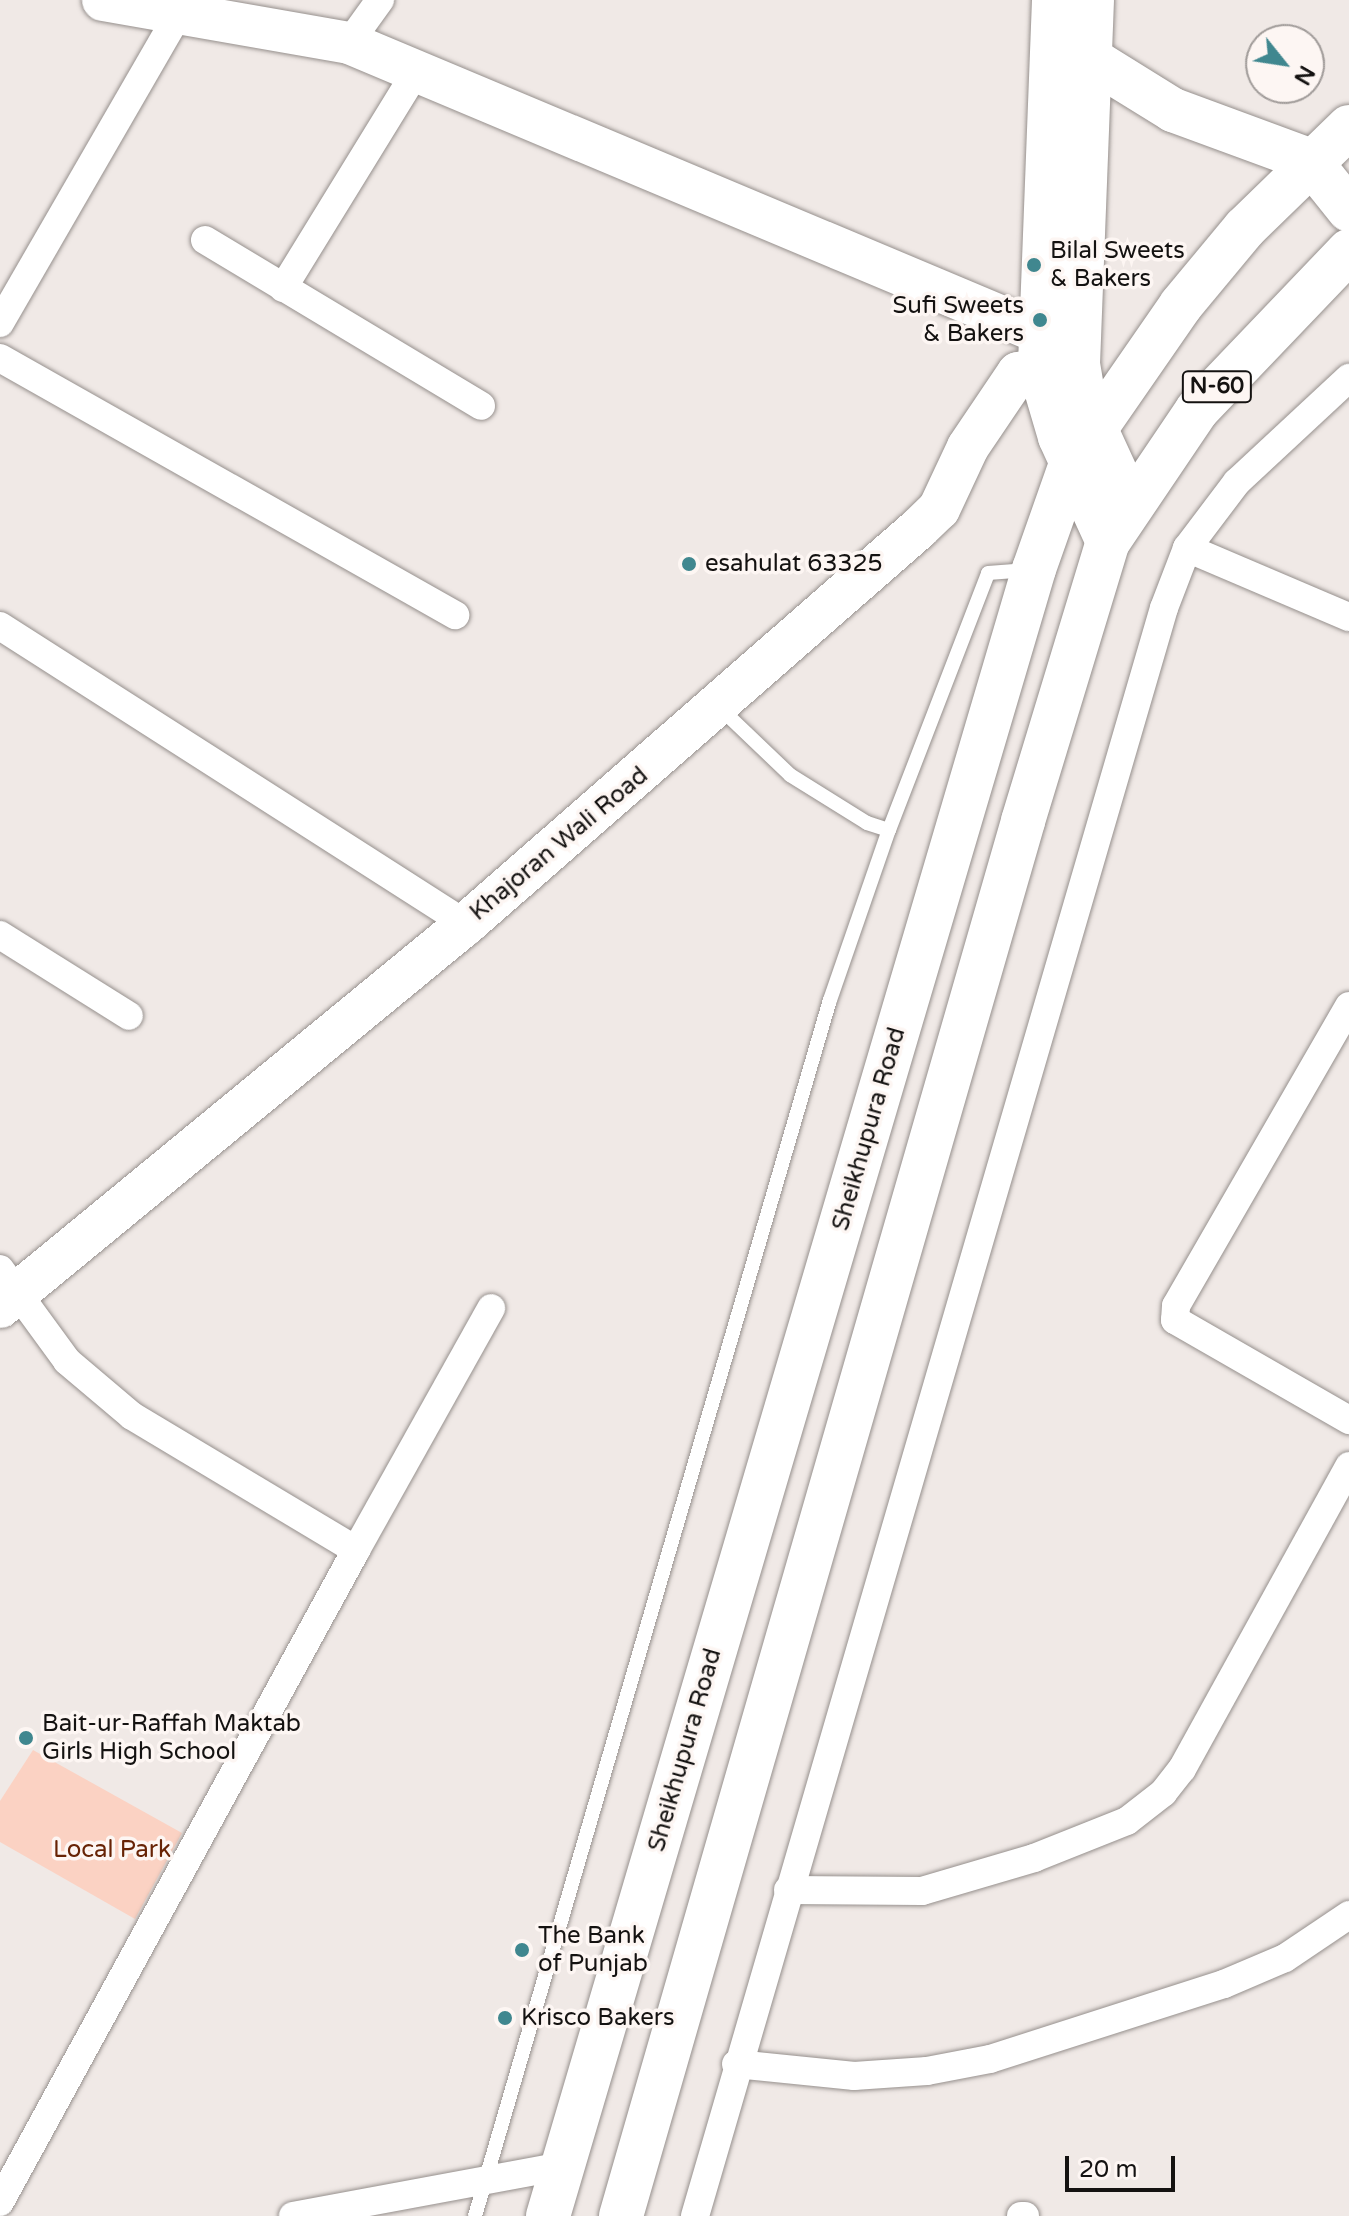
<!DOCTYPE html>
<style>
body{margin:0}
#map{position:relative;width:1349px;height:2216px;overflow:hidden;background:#f0e9e6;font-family:"Varela Round",sans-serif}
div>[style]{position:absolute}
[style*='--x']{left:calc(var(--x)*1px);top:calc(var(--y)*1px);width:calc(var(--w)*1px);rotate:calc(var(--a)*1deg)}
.green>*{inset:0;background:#fbd2c3}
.roads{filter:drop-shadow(0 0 2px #96908d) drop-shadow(0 0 2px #96908d)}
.lane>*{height:14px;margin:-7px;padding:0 7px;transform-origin:7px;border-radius:7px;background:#fff}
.street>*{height:28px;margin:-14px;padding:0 14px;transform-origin:14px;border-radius:14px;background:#fff}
.secondary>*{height:42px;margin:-21px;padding:0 21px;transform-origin:21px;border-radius:21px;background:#fff}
.primary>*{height:44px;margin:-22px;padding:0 22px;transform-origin:22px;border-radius:22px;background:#fff}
.highway>*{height:44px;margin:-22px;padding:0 22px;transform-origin:22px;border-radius:22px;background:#fff}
.dots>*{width:22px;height:22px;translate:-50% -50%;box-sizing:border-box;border:4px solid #fdf6f3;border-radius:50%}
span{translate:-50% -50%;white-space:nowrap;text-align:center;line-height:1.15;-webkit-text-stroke:7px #fdf6f3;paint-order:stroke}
.shield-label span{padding:2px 6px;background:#fdf6f3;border:2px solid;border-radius:6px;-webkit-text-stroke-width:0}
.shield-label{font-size:22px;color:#141211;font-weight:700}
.poi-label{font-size:24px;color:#141211}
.left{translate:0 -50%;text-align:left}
.right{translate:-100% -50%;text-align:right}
.street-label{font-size:24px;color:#141211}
.park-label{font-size:24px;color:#672305}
.north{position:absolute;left:1245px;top:24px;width:80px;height:80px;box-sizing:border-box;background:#fdf6f3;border:2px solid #a09b99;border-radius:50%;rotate:120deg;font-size:22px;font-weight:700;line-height:32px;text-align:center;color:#141211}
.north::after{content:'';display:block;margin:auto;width:28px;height:36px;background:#40878f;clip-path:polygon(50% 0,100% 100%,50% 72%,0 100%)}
.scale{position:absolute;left:1065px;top:2156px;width:110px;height:36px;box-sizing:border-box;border:4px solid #141211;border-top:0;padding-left:10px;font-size:24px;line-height:28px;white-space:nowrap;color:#141211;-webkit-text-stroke:6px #fdf6f3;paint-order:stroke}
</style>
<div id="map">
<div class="green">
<div style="clip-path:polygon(33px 1750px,182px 1833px,135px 1919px,0 1842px,0 1801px)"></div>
</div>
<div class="roads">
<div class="lane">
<div style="--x:720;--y:708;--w:97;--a:43.7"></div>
<div style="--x:790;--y:775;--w:91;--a:31.9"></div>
<div style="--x:867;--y:823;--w:23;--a:18"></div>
<div style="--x:889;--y:830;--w:275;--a:-68.9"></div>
<div style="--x:988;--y:573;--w:40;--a:-4.3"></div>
<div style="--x:475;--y:2216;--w:1267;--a:-73.73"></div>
<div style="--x:830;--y:1000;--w:180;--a:-70.9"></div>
</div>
<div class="street">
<div style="--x:349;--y:43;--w:53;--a:-54.2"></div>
<div style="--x:205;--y:240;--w:322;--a:31"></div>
<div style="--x:283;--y:288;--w:254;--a:-58.4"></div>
<div style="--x:0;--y:323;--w:370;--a:-60"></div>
<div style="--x:0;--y:358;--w:523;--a:29.46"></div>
<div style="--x:1187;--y:548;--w:176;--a:23.1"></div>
<div style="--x:0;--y:626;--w:553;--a:32.6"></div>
<div style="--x:0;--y:935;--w:152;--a:32.1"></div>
<div style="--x:1349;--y:1006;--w:346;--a:120"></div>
<div style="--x:1176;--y:1306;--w:14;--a:94"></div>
<div style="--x:1175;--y:1320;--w:201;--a:29.9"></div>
<div style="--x:0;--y:1269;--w:114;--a:53.9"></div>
<div style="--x:67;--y:1361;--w:85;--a:40.2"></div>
<div style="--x:132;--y:1416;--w:261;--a:30.9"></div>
<div style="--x:356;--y:1550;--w:277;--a:-60.8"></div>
<div style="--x:788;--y:1890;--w:134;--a:0.4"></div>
<div style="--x:922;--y:1891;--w:117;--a:-16.4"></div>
<div style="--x:1034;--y:1858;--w:100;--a:-21.7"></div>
<div style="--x:1127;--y:1821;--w:46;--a:-37.9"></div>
<div style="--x:1163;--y:1793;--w:31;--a:-52"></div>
<div style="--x:1182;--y:1769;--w:346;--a:-61.1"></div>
<div style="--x:736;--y:2064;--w:119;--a:5.8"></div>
<div style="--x:854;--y:2076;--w:73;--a:-3.9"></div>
<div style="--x:927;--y:2071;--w:64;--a:-10.8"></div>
<div style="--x:990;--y:2059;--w:246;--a:-17.8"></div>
<div style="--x:1224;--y:1984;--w:66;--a:-23.1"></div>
<div style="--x:1285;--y:1958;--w:77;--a:-33.9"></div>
<div style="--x:0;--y:2202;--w:743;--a:-61.36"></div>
<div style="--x:293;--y:2216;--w:275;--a:-10.5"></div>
<div style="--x:695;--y:2216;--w:1675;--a:-73.74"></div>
<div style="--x:1164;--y:608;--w:64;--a:-69"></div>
<div style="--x:1187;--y:548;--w:83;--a:-52.9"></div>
<div style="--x:1237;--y:482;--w:153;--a:-42.9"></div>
<div style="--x:1021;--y:2216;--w:4;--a:0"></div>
</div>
<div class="secondary">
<div style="--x:103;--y:0;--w:250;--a:9.9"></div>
<div style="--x:349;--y:43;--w:747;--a:22.76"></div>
<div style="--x:1038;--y:332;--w:38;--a:-3"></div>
<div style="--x:0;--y:1307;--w:603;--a:-39.42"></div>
<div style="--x:466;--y:924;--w:600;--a:-41.15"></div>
<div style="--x:918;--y:529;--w:29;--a:-44"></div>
<div style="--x:939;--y:509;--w:68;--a:-64.9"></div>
<div style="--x:968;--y:447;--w:89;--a:-56"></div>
<div style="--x:1018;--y:373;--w:59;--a:-8.8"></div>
</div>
<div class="primary">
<div style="--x:1054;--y:0;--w:369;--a:92.2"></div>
<div style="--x:1040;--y:369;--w:71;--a:73.6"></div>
<div style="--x:1060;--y:437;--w:115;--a:65.4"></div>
<div style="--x:1092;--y:0;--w:364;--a:92.2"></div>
<div style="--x:1078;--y:364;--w:43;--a:80.5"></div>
<div style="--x:1085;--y:406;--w:108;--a:65.3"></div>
</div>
<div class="highway">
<div style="--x:1089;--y:58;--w:99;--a:31.8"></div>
<div style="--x:1173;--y:110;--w:145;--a:20.2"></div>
<div style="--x:1309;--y:160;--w:64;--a:51.3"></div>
<div style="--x:548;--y:2216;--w:1717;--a:-73.56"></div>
<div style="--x:1034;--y:569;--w:111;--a:-70.6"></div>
<div style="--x:1071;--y:464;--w:193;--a:-55.3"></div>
<div style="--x:1181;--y:305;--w:100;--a:-50.3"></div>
<div style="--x:1245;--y:228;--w:145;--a:-44.2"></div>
<div style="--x:621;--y:2216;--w:1452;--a:-73.92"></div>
<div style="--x:1023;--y:821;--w:292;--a:-73.1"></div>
<div style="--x:1108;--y:542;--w:159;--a:-56"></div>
<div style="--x:1197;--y:410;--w:220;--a:-46.3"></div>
</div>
</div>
<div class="dots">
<div style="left:1034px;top:265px;background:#40878f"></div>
<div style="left:1040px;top:320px;background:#40878f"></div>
<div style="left:689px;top:564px;background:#40878f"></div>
<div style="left:26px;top:1738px;background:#40878f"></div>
<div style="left:522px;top:1950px;background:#40878f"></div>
<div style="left:505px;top:2018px;background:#40878f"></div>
</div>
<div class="shield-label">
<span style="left:1217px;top:387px">N-60</span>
</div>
<div class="poi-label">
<span class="left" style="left:1050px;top:265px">Bilal Sweets<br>&amp; Bakers</span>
<span class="right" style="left:1024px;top:320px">Sufi Sweets<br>&amp; Bakers</span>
<span class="left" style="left:705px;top:564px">esahulat 63325</span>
<span class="left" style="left:42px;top:1738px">Bait-ur-Raffah Maktab<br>Girls High School</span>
<span class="left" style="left:538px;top:1950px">The Bank<br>of Punjab</span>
<span class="left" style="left:521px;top:2018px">Krisco Bakers</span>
</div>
<div class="street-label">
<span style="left:559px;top:844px;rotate:-40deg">Khajoran Wali Road</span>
<span style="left:869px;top:1129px;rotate:-74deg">Sheikhupura Road</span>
<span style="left:685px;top:1750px;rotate:-74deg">Sheikhupura Road</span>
</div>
<div class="park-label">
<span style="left:112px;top:1850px">Local Park</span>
</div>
<div class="north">N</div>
<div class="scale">20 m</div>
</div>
